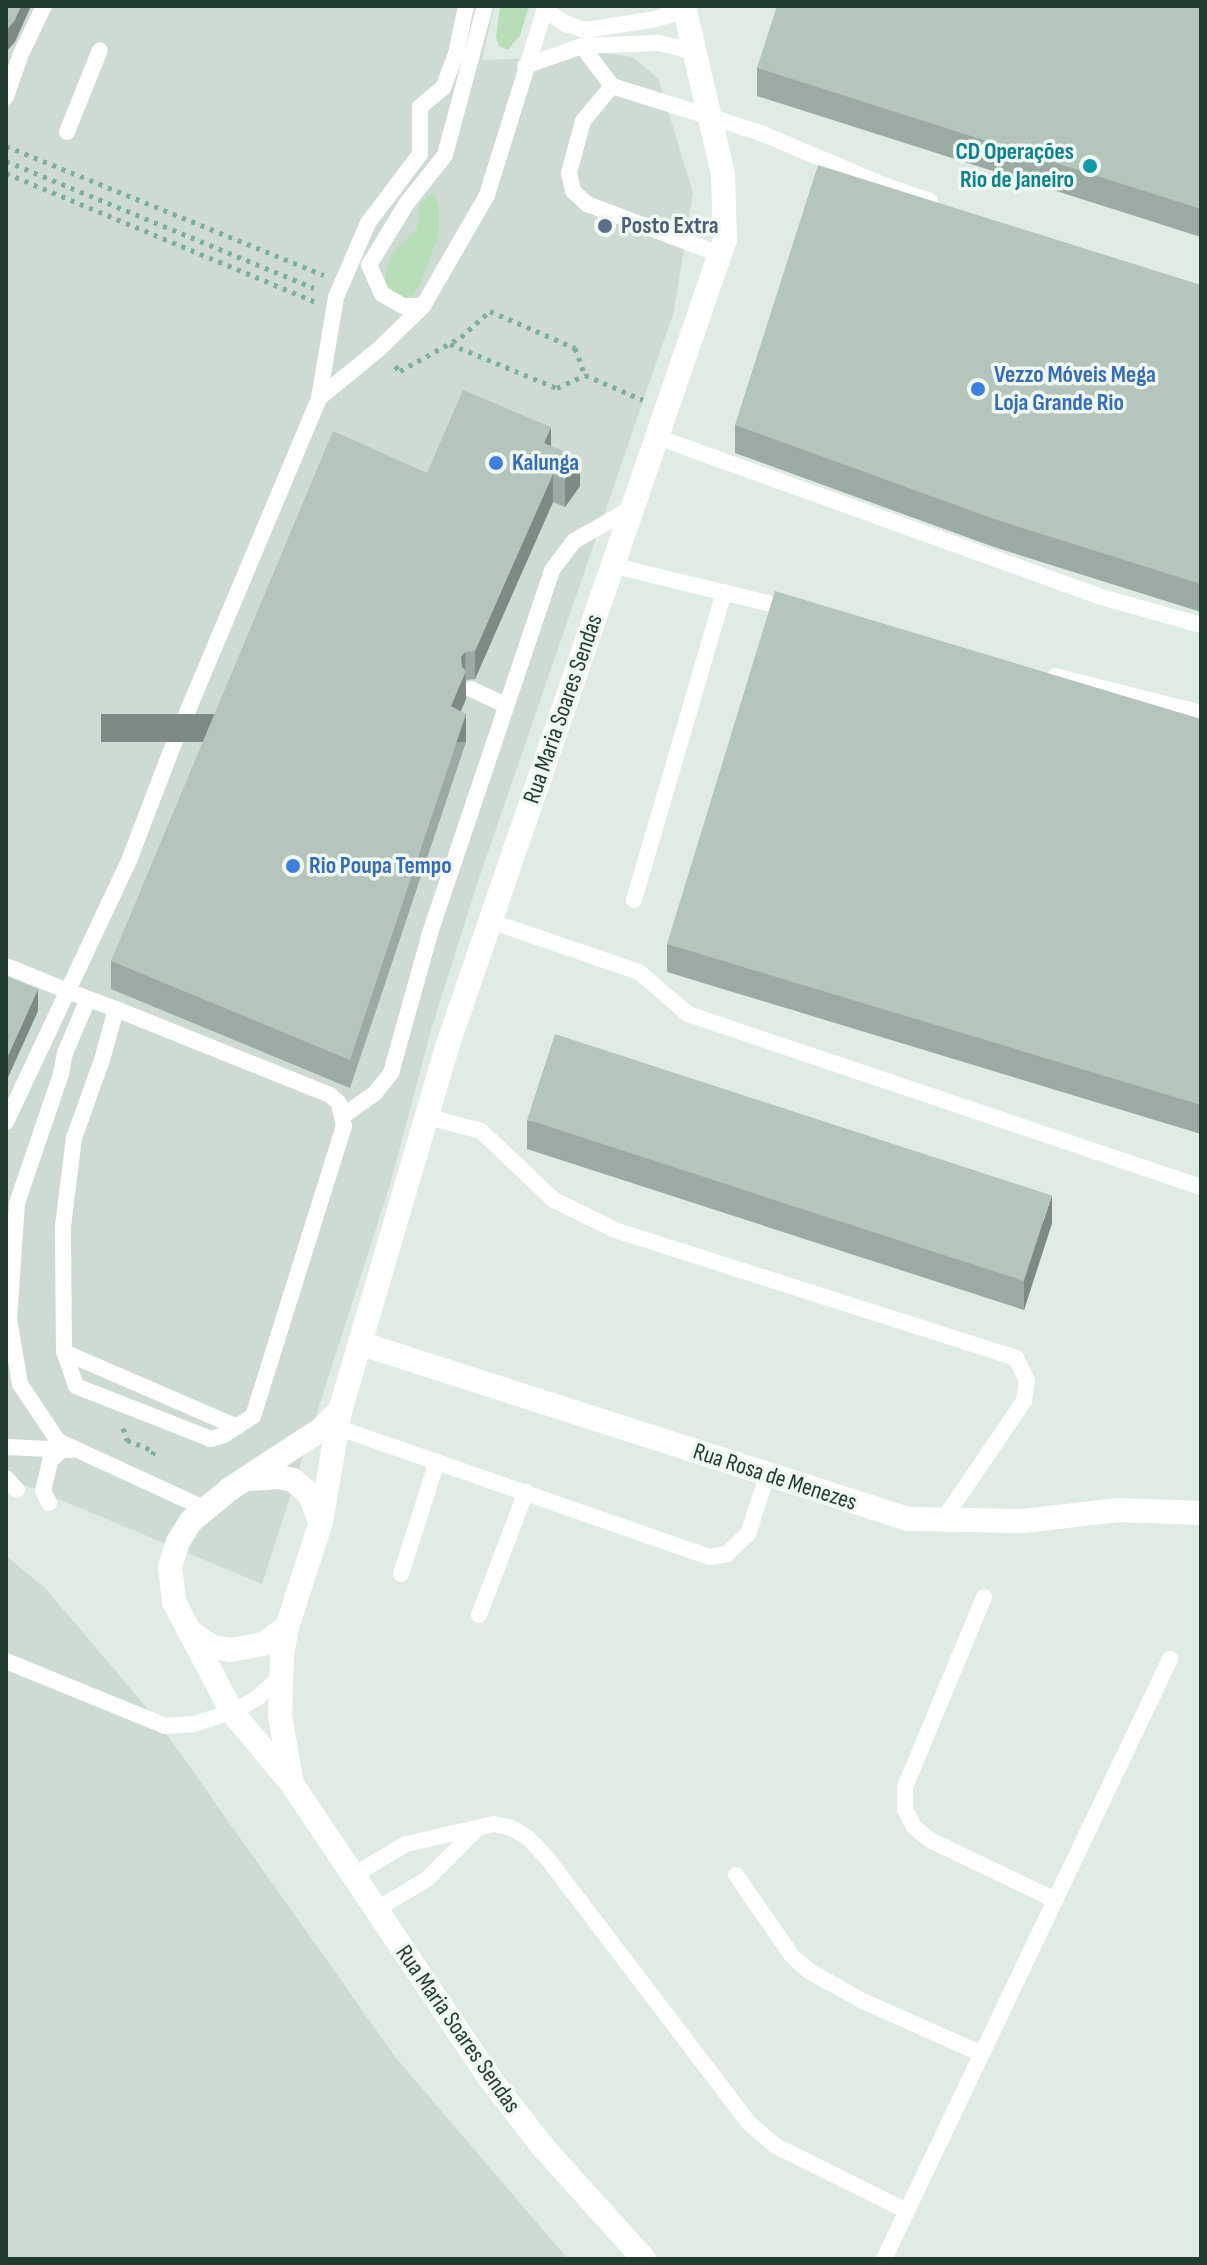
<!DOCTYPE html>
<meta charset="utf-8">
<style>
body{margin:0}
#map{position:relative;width:1207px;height:2265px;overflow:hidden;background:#dfebe3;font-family:"Sofia Sans Condensed",sans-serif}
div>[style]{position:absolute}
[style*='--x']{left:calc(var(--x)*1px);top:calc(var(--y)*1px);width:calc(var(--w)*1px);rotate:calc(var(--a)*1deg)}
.built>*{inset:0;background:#cddbd2}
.green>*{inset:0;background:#b7deb9}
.path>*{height:5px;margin-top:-2.5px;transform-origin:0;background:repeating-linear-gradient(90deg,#7eb096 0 4px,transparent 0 10px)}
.service>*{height:16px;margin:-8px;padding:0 8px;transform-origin:8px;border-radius:8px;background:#fff}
.minor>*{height:24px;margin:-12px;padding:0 12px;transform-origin:12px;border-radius:12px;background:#fff}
.secondary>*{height:24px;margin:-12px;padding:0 12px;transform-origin:12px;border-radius:12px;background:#fff}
.wall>*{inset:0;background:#9baaa2}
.shaded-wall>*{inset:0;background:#7e8b84;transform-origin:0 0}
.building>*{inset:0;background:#b4c6bc;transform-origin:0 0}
.dots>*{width:22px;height:22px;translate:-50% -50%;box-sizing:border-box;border:4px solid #f0f8f2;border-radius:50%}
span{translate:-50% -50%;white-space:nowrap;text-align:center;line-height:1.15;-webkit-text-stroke:7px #f0f8f2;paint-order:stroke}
.culture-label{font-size:24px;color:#0d838f;font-weight:700}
.right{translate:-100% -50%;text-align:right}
.service-label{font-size:24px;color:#4e5e75;font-weight:700}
.left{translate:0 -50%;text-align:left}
.shop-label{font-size:24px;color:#366cbe;font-weight:700}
.street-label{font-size:24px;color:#1f3c2e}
.frame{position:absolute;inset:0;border:8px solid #1f3c2e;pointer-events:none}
</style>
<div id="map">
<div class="built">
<div style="clip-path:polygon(6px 6px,494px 6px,482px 60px,566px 57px,595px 52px,632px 57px,658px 78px,693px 193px,674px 311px,476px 887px,431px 1030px,390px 1185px,262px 1584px,6px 1477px)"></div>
<div style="clip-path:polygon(6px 1556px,45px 1588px,153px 1715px,396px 2058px,568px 2259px,6px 2259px)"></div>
</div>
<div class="green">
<div style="clip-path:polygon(500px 6px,529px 6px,520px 35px,508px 50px,499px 46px,496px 37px)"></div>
<div style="clip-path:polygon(434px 193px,439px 207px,439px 234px,419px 286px,413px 295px,403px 299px,389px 291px,384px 283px,388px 263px,392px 254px,417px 228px,420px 202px)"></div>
</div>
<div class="path">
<div style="--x:6;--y:146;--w:343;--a:22.1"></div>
<div style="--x:6;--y:161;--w:333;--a:22.4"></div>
<div style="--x:6;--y:173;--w:334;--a:22.6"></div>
<div style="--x:450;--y:344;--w:116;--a:22.4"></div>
<div style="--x:557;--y:388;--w:31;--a:-25"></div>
<div style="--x:395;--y:366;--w:7;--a:45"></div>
<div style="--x:400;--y:371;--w:70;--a:-29.1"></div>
<div style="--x:461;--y:337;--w:39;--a:-42"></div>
<div style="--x:490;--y:311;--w:93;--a:23.5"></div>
<div style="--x:575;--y:348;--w:29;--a:70"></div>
<div style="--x:585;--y:375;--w:63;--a:23.3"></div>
<div style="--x:123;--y:1428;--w:13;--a:72"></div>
<div style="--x:127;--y:1440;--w:29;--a:22"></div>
<div style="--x:154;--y:1451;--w:8;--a:113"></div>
</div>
<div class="service">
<div style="--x:545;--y:10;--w:25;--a:34"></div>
<div style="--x:566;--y:24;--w:21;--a:17"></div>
<div style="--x:586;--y:30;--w:71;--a:-8.9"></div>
<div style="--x:656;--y:19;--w:30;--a:-17"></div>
<div style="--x:582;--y:46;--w:50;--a:53.1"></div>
<div style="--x:612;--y:86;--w:156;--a:17.5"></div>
<div style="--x:761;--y:133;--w:130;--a:23"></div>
<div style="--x:881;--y:184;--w:52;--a:19.1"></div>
<div style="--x:525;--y:66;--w:60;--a:-19.3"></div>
<div style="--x:582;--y:46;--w:77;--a:-2.2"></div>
<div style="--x:659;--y:43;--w:36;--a:14"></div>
<div style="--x:612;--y:86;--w:45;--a:129.6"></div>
<div style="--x:583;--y:121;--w:54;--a:105.1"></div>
<div style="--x:569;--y:173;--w:18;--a:77"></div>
<div style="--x:573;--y:191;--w:19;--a:43"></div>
<div style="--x:587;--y:204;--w:143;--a:20.8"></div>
<div style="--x:6;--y:97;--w:43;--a:-71.1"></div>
<div style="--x:20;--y:56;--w:55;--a:-64.4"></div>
<div style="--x:67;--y:132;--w:88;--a:-68.1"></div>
<div style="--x:423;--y:306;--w:20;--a:180"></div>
<div style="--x:403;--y:306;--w:24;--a:-150"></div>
<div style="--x:382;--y:294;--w:32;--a:-114"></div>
<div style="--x:369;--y:265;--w:73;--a:-58.5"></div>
<div style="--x:407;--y:203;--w:61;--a:-51.6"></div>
<div style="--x:445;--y:155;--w:154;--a:-75"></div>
<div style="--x:319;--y:398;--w:102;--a:-80.4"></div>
<div style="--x:336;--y:297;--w:81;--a:-66.6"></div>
<div style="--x:368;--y:223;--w:86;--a:-53"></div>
<div style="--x:420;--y:154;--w:47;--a:-90"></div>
<div style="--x:420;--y:107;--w:30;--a:-40"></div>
<div style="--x:443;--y:88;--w:36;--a:-69"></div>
<div style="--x:456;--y:54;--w:49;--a:-78.2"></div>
<div style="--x:657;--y:437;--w:469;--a:19.8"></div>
<div style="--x:1098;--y:596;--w:107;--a:15.7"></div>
<div style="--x:611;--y:565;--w:186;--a:13.7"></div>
<div style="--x:1055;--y:676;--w:151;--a:14.2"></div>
<div style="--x:471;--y:689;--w:38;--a:25"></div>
<div style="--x:634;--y:900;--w:321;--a:-73.7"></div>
<div style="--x:490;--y:921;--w:157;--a:18.9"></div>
<div style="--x:639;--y:972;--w:65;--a:40.6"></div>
<div style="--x:688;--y:1014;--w:541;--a:18.64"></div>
<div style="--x:6;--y:966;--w:69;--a:22.1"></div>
<div style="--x:70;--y:992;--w:49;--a:20.3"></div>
<div style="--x:116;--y:1009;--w:231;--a:21.9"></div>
<div style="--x:330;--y:1095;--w:12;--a:42"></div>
<div style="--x:339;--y:1103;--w:24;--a:78"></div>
<div style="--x:344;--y:1126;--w:304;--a:107.4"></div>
<div style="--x:253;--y:1416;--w:35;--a:147"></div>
<div style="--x:224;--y:1435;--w:14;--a:163"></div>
<div style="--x:211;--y:1439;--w:145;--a:-158.6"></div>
<div style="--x:76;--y:1386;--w:36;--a:-109"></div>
<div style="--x:64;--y:1352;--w:126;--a:-90.5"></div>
<div style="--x:63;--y:1226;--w:89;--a:-82.9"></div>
<div style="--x:74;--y:1138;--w:83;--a:-70.3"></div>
<div style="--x:102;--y:1060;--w:53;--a:-74.6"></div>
<div style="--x:88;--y:999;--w:59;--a:113.1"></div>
<div style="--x:65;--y:1053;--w:21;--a:101"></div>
<div style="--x:61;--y:1074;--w:136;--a:108.8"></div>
<div style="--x:17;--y:1203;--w:116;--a:93.9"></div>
<div style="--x:9;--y:1319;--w:66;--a:80.4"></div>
<div style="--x:20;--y:1384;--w:69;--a:56.3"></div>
<div style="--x:58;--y:1441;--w:161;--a:24.7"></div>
<div style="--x:344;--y:1115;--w:38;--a:-35"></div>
<div style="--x:375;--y:1093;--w:26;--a:-51"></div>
<div style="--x:391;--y:1073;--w:145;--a:-74.4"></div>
<div style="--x:430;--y:933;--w:383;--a:-71.4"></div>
<div style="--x:552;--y:570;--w:36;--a:-53"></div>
<div style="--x:574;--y:541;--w:67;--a:-29.6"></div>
<div style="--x:428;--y:1117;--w:55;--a:14.8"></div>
<div style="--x:481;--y:1131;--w:100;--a:43.4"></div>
<div style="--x:554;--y:1200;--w:68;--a:26.2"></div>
<div style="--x:615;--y:1230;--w:421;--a:17.7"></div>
<div style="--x:1016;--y:1358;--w:25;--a:64"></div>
<div style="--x:1027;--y:1381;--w:20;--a:99"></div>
<div style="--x:1024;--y:1401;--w:144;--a:124.2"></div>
<div style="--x:6;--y:1122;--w:292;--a:-64.8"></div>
<div style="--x:130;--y:858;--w:112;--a:-69.1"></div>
<div style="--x:170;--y:753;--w:385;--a:-67.2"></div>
<div style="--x:319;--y:398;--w:79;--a:-39.3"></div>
<div style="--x:380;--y:348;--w:60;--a:-44.3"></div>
<div style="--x:423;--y:306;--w:128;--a:-60"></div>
<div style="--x:487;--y:195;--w:198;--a:-72.7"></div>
<div style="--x:64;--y:1352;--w:189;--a:23.4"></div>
<div style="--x:339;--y:1428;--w:393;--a:19.2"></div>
<div style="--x:710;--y:1557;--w:17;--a:-10"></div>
<div style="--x:727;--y:1554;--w:29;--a:-44"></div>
<div style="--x:748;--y:1534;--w:61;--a:-71.9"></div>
<div style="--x:6;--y:1447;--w:66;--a:2.6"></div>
<div style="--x:6;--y:1478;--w:16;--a:47"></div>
<div style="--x:49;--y:1503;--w:14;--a:-115"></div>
<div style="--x:43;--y:1490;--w:16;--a:-75"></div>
<div style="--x:47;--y:1475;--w:14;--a:-78"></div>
<div style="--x:50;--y:1461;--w:16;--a:-43"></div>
<div style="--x:401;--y:1574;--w:118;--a:-72.2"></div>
<div style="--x:984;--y:1597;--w:206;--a:112.6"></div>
<div style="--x:905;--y:1787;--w:22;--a:90"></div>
<div style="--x:905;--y:1809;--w:20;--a:63"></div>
<div style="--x:914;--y:1827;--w:21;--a:39"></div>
<div style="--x:930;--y:1840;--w:139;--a:25.6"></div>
<div style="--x:479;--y:1615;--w:132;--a:-69.1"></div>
<div style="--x:6;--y:1661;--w:172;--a:22.2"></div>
<div style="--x:165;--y:1726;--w:29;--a:-4"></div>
<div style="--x:194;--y:1724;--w:40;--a:-18"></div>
<div style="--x:232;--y:1712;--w:29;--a:-29"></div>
<div style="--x:257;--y:1698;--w:31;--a:-42"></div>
<div style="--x:736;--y:1875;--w:98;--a:55.3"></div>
<div style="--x:792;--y:1956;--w:23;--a:41"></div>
<div style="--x:809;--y:1971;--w:62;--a:29.1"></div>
<div style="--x:863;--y:2001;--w:130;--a:24"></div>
<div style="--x:352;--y:1876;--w:63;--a:-30.7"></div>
<div style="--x:406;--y:1844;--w:90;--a:-12.8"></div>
<div style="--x:494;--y:1824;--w:18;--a:13"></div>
<div style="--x:512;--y:1828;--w:19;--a:32"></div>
<div style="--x:528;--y:1838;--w:28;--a:46"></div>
<div style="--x:547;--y:1858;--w:333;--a:52.7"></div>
<div style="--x:749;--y:2123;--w:33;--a:41"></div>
<div style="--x:774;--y:2145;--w:148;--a:26.4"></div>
<div style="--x:375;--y:1910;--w:61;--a:-30.8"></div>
<div style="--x:427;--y:1879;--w:66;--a:-45"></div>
<div style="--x:884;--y:2259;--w:665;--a:-64.51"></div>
</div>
<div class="minor">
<div style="--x:362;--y:1344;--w:573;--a:17.77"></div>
<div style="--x:908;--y:1519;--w:115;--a:1"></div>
<div style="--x:1023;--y:1521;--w:96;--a:-6.6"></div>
<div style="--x:1118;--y:1510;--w:83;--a:2.1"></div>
</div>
<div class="secondary">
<div style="--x:340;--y:1411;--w:28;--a:136"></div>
<div style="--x:320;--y:1430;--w:108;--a:146.8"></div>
<div style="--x:230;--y:1489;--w:50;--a:140.6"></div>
<div style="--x:191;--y:1521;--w:25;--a:122"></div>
<div style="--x:178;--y:1542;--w:26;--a:108"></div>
<div style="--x:170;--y:1567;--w:35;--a:83"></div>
<div style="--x:174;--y:1602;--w:124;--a:62.2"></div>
<div style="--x:232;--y:1712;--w:94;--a:50.2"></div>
<div style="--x:292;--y:1784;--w:357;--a:56.1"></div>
<div style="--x:491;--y:2080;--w:85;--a:52.2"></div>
<div style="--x:543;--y:2147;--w:151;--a:48"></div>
<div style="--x:249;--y:1479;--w:30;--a:-4"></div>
<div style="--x:279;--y:1477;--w:14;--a:12"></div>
<div style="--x:293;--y:1480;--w:23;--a:41"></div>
<div style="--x:310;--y:1495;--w:28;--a:69"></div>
<div style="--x:189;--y:1631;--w:28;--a:35"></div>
<div style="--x:212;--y:1647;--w:19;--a:9"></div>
<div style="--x:231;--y:1650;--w:33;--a:-11"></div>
<div style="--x:263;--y:1644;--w:29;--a:-35"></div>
<div style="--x:292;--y:1784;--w:69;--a:-100"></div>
<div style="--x:280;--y:1716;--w:61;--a:-88.1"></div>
<div style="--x:282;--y:1655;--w:28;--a:-80"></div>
<div style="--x:287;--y:1627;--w:110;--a:-72.1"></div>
<div style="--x:321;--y:1522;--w:113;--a:-80.3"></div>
<div style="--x:340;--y:1411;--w:379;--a:-73.6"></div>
<div style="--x:447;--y:1047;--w:854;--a:-71.01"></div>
<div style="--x:725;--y:239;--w:65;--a:-91.8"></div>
<div style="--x:723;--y:174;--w:172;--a:-103.1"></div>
</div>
<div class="wall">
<div style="clip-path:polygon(1201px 6px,1201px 237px,757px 96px,757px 68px)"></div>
<div style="clip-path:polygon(1201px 285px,1201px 612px,994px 547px,735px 453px,735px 425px)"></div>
<div style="clip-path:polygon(551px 446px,580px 486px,565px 507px,553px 502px,475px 679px,466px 680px,466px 699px,461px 711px,466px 742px,350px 1088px,111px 989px,111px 961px,427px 473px)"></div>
<div style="clip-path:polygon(1201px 719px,1201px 1134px,667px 972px,667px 944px)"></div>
<div style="clip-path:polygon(527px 1120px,1052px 1223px,1024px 1310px,527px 1149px)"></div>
</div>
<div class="shaded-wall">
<div style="clip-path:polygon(21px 6px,31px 6px,15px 42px,6px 52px,6px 31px)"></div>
<div style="clip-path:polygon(551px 427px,551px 455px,544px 443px)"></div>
<div style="clip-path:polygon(580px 458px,580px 486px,565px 507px,565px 479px)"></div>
<div style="clip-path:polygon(553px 474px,553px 502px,475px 679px,475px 651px)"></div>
<div style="clip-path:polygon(465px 652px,466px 699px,451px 734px,451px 706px,461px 657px)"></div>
<div style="left:466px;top:714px;width:28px;height:365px;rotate:90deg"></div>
<div style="clip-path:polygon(38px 989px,38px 1011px,6px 1082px,6px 1060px)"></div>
<div style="clip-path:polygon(1052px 1195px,1052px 1223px,1024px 1310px,1024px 1281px)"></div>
</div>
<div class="building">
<div style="clip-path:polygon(6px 6px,21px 6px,15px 20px,6px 31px)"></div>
<div style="clip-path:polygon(777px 6px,1201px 6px,1201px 209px,757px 68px)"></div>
<div style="clip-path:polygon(818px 165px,1201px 285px,1201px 584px,994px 519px,735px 425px)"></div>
<div style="clip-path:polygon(463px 390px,551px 427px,544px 443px,580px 458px,565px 479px,553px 474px,475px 651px,465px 652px,461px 657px,462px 667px,466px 671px,451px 706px,466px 714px,350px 1060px,111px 961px,333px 431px,427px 473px)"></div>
<div style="clip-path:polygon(775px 591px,1201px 719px,1201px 1105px,667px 944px)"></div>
<div style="clip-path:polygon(6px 976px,38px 989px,6px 1060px)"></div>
<div style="left:555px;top:1034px;width:522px;height:90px;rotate:18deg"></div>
</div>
<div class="dots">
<div style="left:1090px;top:166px;background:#0f9aa8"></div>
<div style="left:605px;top:226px;background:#5c6f8a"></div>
<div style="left:978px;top:389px;background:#3f7fe0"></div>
<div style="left:496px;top:463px;background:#3f7fe0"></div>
<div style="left:293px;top:866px;background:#3f7fe0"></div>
</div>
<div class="culture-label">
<span class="right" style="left:1074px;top:166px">CD Operações<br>Rio de Janeiro</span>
</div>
<div class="service-label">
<span class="left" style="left:621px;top:226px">Posto Extra</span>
</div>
<div class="shop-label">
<span class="left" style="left:994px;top:389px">Vezzo Móveis Mega<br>Loja Grande Rio</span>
<span class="left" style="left:512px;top:463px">Kalunga</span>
<span class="left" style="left:309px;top:866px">Rio Poupa Tempo</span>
</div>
<div class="street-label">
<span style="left:563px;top:709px;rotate:-71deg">Rua Maria Soares Sendas</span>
<span style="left:775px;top:1477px;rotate:18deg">Rua Rosa de Menezes</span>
<span style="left:458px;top:2029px;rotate:55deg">Rua Maria Soares Sendas</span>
</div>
<div class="frame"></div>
</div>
